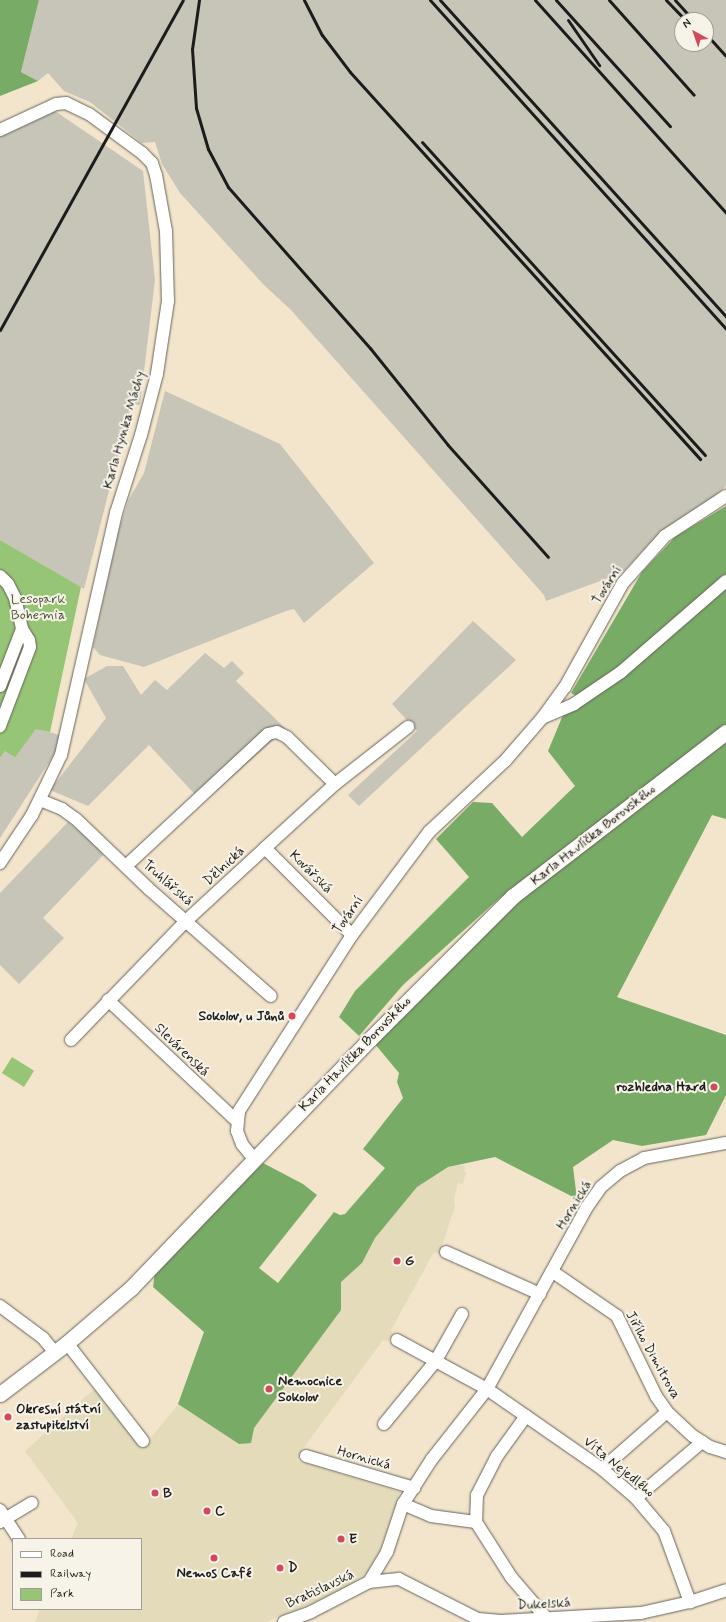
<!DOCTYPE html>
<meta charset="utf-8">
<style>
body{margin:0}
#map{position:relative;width:726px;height:1622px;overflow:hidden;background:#f2e5cc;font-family:Mynerve,sans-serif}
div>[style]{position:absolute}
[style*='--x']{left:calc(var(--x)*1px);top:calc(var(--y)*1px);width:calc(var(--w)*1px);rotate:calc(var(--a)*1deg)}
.built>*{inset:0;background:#e3dbba}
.industrial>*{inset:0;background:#c6c5b8}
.green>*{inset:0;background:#96c675;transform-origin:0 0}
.forest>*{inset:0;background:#78ab66}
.roads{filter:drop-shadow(0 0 1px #67625a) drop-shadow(0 0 1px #67625a)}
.minor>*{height:12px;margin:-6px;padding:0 6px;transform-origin:6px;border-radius:6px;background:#fff}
.tertiary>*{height:15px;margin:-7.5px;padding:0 7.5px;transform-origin:7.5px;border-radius:7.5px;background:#fff}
.rail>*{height:3px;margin:-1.5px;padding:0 1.5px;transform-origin:1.5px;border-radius:1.5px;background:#1c1c1c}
.dots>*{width:11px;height:11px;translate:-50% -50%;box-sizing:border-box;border:2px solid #f7f3e8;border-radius:50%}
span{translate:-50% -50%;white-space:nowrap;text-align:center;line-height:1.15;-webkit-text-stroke:4px #f7f3e8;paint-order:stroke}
.street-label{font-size:14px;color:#1c1c1c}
.park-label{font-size:14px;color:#47583b}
.poi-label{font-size:14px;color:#1c1c1c;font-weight:700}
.right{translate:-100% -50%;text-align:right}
.left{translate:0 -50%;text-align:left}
.legend{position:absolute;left:12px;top:1538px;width:130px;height:72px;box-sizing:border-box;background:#f7f3e8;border:1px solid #9f9d96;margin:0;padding:5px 7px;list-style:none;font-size:12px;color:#1c1c1c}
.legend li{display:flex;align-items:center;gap:8px;height:20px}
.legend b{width:20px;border:1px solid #9f9d96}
.north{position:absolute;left:674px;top:12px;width:40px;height:40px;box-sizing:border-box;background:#f7f3e8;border:1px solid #9f9d96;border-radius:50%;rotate:320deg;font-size:11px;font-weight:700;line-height:16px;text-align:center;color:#1c1c1c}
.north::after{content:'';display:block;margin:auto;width:14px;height:18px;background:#d1495b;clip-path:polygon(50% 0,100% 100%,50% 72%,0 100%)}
</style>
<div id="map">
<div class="built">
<div style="clip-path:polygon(459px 1165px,465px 1166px,464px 1171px,466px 1172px,463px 1184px,458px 1183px,454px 1200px,455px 1206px,439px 1254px,434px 1252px,391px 1330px,393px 1334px,388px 1341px,383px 1340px,302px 1450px,297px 1461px,400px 1492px,374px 1567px,341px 1592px,265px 1622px,35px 1622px,40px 1609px,141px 1609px,141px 1539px,71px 1539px,78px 1523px,25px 1451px,94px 1389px,142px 1449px,212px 1362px,341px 1282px,362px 1263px,375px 1238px,417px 1187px,448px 1167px)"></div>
</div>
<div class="industrial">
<div style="clip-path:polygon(evenodd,39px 0,726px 0,726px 486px,714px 497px,660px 532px,622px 573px,546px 601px,544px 595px,291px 310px,264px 285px,180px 193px,162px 164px,155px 142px,142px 143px,90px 102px,64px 91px,48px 73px,38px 81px,21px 72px,39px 0,682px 20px,706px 20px,706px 44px,682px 44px,682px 20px)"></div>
<div style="clip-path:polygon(55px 111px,143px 171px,155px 280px,140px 405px,131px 404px,84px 589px,0 540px,0 137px)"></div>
<div style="clip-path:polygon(165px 391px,280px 444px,374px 563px,304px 623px,294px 609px,286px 611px,144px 667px,100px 655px,93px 647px,118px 532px,129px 499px,144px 473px)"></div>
<div style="clip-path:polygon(473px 621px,516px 660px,359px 806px,348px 795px,417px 731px,392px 704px)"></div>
<div style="clip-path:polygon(205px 653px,224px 668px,232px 661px,244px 673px,236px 681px,286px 729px,203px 803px,149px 745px,88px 806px,50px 790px,106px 718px,84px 679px,107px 666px,123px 666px,141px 695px,155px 680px,167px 690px)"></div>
<div style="clip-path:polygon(37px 728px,62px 736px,57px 750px,0 838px,0 758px,5px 751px,26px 741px)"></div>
<div style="clip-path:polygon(68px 822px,105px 853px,43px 918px,64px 938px,19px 984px,0 965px,0 893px)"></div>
</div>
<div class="green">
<div style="clip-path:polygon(0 540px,81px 587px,50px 732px,36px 729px,15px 757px,5px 751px,0 758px)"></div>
<div style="left:12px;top:1057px;width:26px;height:19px;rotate:32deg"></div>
</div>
<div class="forest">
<div style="clip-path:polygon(0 0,39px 0,21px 72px,38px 81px,0 96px)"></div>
<div style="clip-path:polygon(726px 506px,726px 819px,712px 815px,617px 997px,726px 1035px,726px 1095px,706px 1135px,642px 1146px,613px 1140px,573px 1167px,577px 1199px,495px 1157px,448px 1167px,417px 1187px,375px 1238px,362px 1263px,341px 1282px,341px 1310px,254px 1428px,251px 1443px,239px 1444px,178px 1404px,204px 1332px,153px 1287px,155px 1272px,263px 1163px,303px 1184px,317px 1195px,259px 1268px,278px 1283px,334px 1212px,340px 1215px,345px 1214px,385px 1168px,363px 1149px,403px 1098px,397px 1082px,399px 1073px,375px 1044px,503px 895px,403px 985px,359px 1036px,339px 1017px,355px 991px,469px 877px,436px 839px,473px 802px,492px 803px,522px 837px,575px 786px,548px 751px,563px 715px,586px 701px,571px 693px,642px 572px,675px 537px)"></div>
</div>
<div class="roads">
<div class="minor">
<div style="--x:0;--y:130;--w:62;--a:-24.9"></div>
<div style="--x:56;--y:104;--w:10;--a:-6"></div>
<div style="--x:66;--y:103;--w:25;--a:26"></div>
<div style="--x:89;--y:114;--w:66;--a:36.3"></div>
<div style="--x:142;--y:153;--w:14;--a:45"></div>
<div style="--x:152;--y:163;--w:13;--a:72"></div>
<div style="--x:156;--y:175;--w:57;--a:79.9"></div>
<div style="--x:166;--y:231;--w:70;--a:88.4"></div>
<div style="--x:168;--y:301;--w:74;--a:98.6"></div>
<div style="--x:157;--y:374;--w:63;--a:104.7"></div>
<div style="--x:141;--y:435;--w:82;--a:107.8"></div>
<div style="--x:116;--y:513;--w:248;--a:102.8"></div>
<div style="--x:61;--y:755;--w:67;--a:115.8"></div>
<div style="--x:32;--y:815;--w:58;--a:123.7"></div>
<div style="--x:0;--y:576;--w:11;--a:45"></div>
<div style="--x:8;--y:584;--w:16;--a:63"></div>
<div style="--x:15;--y:598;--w:32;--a:77"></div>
<div style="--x:22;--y:629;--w:13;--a:58"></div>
<div style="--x:29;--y:640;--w:7;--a:82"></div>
<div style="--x:30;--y:647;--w:85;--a:110.8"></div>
<div style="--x:0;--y:686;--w:61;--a:-68.9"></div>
<div style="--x:544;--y:717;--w:33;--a:-23"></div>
<div style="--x:574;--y:704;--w:57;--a:-34.2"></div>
<div style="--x:621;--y:672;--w:139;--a:-40.9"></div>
<div style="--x:40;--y:800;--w:24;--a:22"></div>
<div style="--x:62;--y:809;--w:17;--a:36"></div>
<div style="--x:76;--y:819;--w:101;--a:43.8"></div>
<div style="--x:149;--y:889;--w:162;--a:41.3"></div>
<div style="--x:265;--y:848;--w:123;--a:45"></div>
<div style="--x:126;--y:866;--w:194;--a:-42.9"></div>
<div style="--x:268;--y:734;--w:9;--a:-13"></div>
<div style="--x:277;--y:732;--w:11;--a:27"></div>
<div style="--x:287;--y:737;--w:67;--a:44.4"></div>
<div style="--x:108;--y:1000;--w:175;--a:43.2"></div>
<div style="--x:71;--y:1040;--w:167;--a:-46"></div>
<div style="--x:187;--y:920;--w:106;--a:-42.7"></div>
<div style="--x:265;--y:848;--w:95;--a:-42.4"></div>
<div style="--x:335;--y:784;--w:93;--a:-38"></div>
<div style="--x:254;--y:1159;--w:19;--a:-129"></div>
<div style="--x:242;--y:1144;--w:14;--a:-111"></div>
<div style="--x:237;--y:1131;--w:20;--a:-84"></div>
<div style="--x:239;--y:1111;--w:209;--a:-57.3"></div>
<div style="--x:352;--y:935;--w:129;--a:-53.2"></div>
<div style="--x:429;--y:832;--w:104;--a:-43.1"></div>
<div style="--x:505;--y:761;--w:58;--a:-49.2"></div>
<div style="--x:543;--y:717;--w:37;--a:-54"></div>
<div style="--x:565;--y:687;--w:119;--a:-60.9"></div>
<div style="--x:623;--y:583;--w:63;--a:-48.2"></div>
<div style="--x:665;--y:536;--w:73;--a:-33.3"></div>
<div style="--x:446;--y:1252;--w:103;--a:24.1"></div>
<div style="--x:553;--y:1272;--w:78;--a:34.5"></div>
<div style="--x:617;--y:1316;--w:89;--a:64"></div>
<div style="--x:656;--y:1396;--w:19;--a:55"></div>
<div style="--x:667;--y:1412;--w:35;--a:43"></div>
<div style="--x:693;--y:1436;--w:20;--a:33"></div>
<div style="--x:710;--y:1447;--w:17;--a:17"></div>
<div style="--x:0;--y:1306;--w:54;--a:36.7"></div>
<div style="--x:43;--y:1338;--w:19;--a:51"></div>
<div style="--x:397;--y:1340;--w:102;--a:28.6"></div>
<div style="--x:487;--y:1389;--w:140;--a:34.8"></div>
<div style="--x:602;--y:1469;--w:45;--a:40.5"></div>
<div style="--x:636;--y:1498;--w:43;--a:49.7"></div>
<div style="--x:664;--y:1531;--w:76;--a:69.9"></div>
<div style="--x:67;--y:1343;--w:124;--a:52.2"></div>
<div style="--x:526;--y:1416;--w:49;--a:125.9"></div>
<div style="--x:497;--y:1456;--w:44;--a:117.1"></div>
<div style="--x:477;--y:1495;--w:27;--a:92"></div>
<div style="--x:476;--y:1522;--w:65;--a:57.5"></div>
<div style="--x:511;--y:1577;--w:57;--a:49.3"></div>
<div style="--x:384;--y:1424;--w:80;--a:-50.6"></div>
<div style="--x:435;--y:1362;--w:55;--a:-60.6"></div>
<div style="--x:306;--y:1456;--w:113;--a:16.5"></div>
<div style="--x:602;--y:1469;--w:86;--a:-41.2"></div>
<div style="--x:636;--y:1498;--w:87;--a:-40.3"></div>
<div style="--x:403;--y:1504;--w:30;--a:23"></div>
<div style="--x:431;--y:1516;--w:45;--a:7.6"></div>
<div style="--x:0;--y:1510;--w:35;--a:57"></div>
<div style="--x:0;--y:1522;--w:37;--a:-31"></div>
<div style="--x:369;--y:1582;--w:35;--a:-59"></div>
<div style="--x:387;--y:1552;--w:51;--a:-71.6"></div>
<div style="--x:403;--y:1504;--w:54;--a:-57.2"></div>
<div style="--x:432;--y:1459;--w:89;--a:-51.8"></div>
<div style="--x:487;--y:1389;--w:208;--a:-61.2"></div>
<div style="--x:587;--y:1207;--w:24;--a:-55"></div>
<div style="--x:601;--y:1187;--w:25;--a:-40"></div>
<div style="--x:620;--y:1171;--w:27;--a:-28"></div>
<div style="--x:644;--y:1158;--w:83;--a:-10.4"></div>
<div style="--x:284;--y:1622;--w:29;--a:-20"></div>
<div style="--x:311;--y:1612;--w:65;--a:-27.3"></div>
<div style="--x:369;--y:1582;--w:30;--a:-6"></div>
<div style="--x:399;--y:1579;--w:89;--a:26.9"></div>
<div style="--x:478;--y:1619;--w:23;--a:5"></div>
<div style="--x:501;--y:1621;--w:140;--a:-3.3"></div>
<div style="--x:641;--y:1613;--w:50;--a:-12.7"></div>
<div style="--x:690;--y:1602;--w:38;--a:-18"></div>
</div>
<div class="tertiary">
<div style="--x:0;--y:1394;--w:84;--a:-37.3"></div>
<div style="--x:67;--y:1343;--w:84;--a:-40.7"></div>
<div style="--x:131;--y:1288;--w:345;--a:-46.2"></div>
<div style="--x:370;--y:1039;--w:202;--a:-45"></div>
<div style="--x:513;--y:896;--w:269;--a:-37.6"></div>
</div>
</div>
<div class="rail">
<div style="--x:199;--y:0;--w:49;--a:98.1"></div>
<div style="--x:192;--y:49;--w:59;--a:86.1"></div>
<div style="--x:196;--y:108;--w:43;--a:73.7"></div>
<div style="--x:208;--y:149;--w:43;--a:62.2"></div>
<div style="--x:228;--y:187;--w:215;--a:48.6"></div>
<div style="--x:370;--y:348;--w:124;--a:51.2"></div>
<div style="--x:448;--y:445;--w:150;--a:48.2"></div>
<div style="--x:304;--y:0;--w:39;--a:63"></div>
<div style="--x:322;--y:35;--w:46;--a:52.9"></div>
<div style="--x:350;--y:72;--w:522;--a:47.87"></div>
<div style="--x:430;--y:0;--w:443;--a:48"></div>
<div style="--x:440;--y:0;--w:427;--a:47.9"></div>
<div style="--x:535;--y:0;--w:286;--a:48.1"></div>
<div style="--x:556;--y:0;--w:170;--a:47.9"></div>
<div style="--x:609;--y:0;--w:127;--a:48.2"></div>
<div style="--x:666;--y:0;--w:28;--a:46"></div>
<div style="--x:675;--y:0;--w:27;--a:48"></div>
<div style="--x:568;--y:20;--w:55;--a:55.4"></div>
<div style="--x:706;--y:34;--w:30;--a:48"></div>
<div style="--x:422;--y:142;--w:422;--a:47.9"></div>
<div style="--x:0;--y:330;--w:377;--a:-61"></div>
</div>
<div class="dots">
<div style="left:292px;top:1016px;background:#d1495b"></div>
<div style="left:714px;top:1087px;background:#d1495b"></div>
<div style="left:397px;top:1261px;background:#d1495b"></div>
<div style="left:269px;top:1389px;background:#d1495b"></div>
<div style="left:8px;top:1417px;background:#d1495b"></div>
<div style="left:155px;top:1493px;background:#d1495b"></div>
<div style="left:207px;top:1511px;background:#d1495b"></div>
<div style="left:341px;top:1539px;background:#d1495b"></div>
<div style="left:214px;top:1558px;background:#d1495b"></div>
<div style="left:280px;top:1568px;background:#d1495b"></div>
</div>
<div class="street-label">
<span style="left:124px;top:430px;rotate:-74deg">Karla Hynka Máchy</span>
<span style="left:607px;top:585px;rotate:-57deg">Tovární</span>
<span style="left:593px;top:835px;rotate:-38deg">Karla Havlíčka Borovského</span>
<span style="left:224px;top:866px;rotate:-43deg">Dělnická</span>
<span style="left:311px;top:872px;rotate:45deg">Kovářská</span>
<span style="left:168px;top:883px;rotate:41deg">Truhlářská</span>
<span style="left:348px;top:915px;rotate:-55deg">Tovární</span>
<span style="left:182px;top:1050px;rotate:44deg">Slevárenská</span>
<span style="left:355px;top:1054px;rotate:-46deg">Karla Havlíčka Borovského</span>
<span style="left:574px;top:1205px;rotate:-58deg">Hornická</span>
<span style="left:653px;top:1355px;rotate:61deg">Jiřího Dimitrova</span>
<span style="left:364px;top:1458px;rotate:16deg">Hornická</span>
<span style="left:619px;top:1467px;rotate:39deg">Víta Nejedlého</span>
<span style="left:320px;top:1589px;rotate:-25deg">Bratislavská</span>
<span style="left:544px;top:1604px;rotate:-3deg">Dukelská</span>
</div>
<div class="park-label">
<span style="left:38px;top:607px">Lesopark<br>Bohemia</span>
</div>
<div class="poi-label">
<span class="right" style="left:284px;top:1016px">Sokolov, u Jůnů</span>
<span class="right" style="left:706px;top:1087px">rozhledna Hard</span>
<span class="left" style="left:405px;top:1261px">G</span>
<span class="left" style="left:278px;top:1389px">Nemocnice<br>Sokolov</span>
<span class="left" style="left:16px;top:1417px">Okresní státní<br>zastupitelství</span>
<span class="left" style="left:163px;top:1493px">B</span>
<span class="left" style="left:215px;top:1511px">C</span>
<span class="left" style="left:349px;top:1539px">E</span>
<span class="left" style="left:288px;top:1568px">D</span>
<span style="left:214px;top:1573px">Nemos Café</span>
</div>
<ul class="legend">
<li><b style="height:5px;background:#fff"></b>Road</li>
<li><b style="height:5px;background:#1c1c1c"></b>Railway</li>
<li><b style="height:11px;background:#96c675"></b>Park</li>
</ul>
<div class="north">N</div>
</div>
